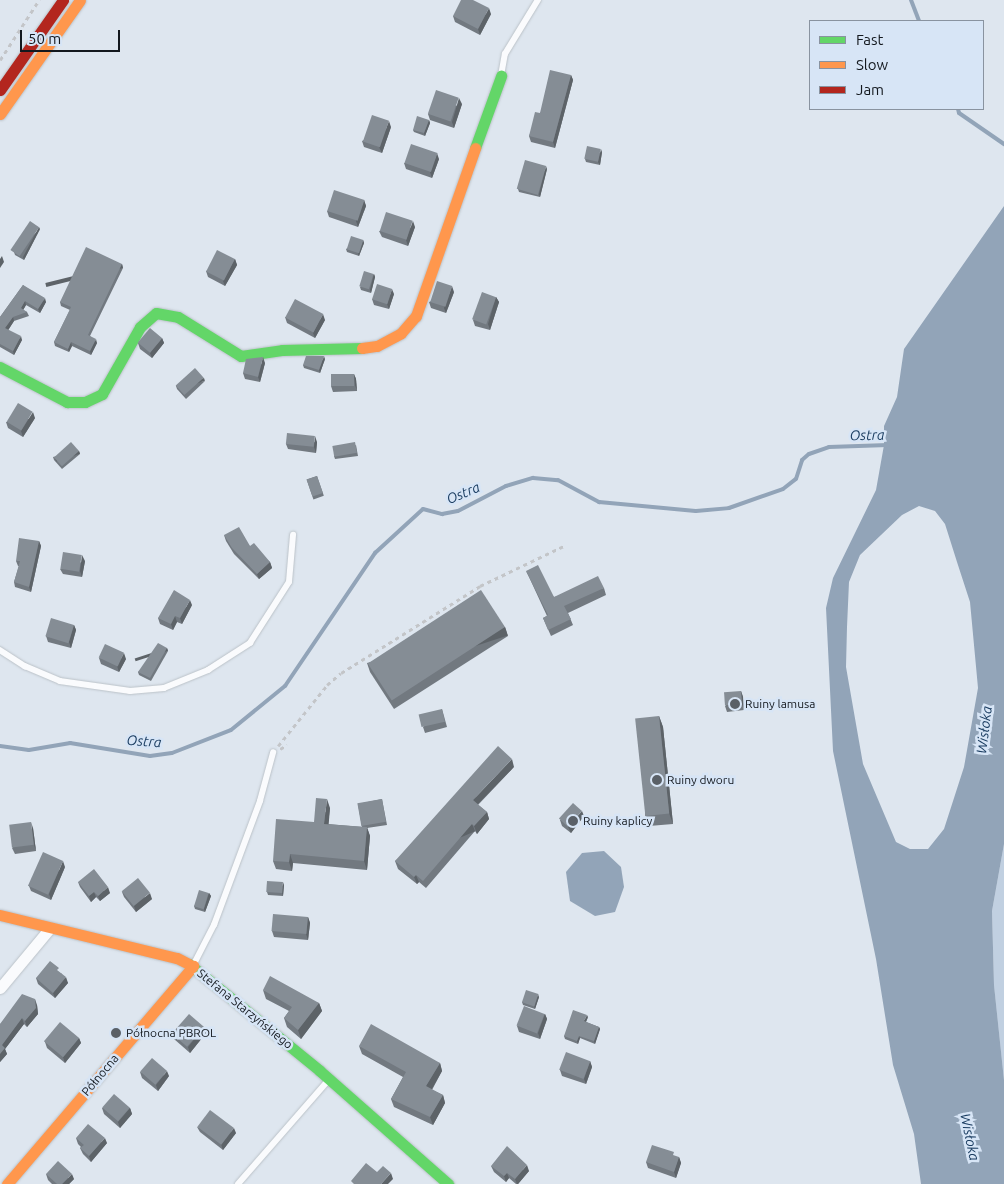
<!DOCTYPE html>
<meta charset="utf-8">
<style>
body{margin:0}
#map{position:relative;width:1004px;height:1184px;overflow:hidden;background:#dee6ef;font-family:Ubuntu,sans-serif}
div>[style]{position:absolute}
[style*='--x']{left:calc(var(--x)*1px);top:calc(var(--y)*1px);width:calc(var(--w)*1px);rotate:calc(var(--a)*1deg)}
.green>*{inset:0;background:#c1d0e1}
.water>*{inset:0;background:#92a4b8}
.stream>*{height:4px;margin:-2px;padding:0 2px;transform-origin:2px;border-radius:2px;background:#92a4b8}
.path>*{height:2.5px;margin-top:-1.25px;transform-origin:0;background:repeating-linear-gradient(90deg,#c3c5c8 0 4px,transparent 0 8px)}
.roads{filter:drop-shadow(0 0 1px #bbc2c8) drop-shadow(0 0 1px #bbc2c8)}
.lane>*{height:5.5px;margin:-2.75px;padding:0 2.75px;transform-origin:2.75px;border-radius:2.75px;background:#fafbfd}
.street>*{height:11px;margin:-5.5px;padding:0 5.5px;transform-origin:5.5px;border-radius:5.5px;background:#fafbfd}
.fast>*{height:11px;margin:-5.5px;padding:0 5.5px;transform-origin:5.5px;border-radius:5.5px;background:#63d668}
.slow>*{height:11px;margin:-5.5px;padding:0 5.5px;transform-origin:5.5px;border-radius:5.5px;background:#ff974d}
.jam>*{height:11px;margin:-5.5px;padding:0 5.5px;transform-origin:5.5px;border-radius:5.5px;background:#b3261e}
.wall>*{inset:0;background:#727980;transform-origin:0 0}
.shaded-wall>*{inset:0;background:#5d6368;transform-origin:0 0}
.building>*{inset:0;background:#858d95;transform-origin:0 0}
.dots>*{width:14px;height:14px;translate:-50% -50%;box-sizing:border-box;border:2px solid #d7e5f6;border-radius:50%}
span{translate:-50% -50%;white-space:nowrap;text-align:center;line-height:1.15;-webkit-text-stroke:5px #d7e5f6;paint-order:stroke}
.poi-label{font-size:12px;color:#13181e}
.left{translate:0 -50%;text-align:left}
.street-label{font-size:12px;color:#13181e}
.water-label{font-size:14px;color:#1b3d61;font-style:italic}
.legend{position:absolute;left:809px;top:20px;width:175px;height:90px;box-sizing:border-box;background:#d7e5f6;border:1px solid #8993a0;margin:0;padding:6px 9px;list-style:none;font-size:15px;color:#13181e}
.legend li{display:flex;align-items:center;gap:10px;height:25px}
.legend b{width:25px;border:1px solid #8993a0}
.scale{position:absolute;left:20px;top:30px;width:100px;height:22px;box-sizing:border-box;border:2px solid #13181e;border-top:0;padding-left:6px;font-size:15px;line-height:18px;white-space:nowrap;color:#13181e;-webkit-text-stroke:4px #d7e5f6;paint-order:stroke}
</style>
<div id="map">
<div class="green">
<div style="clip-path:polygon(1004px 844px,1004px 1080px,994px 985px,992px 911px)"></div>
</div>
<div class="water">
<div style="clip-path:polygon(evenodd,1004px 206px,1004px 844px,992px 911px,994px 985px,1004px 1080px,1004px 1184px,921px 1184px,914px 1134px,893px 1065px,876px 959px,833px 751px,826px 608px,833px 578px,876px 490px,884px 445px,884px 426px,897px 397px,904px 349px,1004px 206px,919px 506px,935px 511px,945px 524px,957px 562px,970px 602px,978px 688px,964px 767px,944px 829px,928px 849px,910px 849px,896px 842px,863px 764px,846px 667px,847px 627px,849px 582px,860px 555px,902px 515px,919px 506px)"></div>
<div style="clip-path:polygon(604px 851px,621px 867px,624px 887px,615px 912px,595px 916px,570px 901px,566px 872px,582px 853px)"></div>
</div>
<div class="stream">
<div style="--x:911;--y:0;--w:22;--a:69"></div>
<div style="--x:958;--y:109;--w:4;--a:76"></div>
<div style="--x:959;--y:113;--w:55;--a:34.6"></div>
<div style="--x:0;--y:746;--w:29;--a:8"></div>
<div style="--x:29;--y:750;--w:42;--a:-9.7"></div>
<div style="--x:70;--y:743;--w:81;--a:9.2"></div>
<div style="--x:150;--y:756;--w:22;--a:-8"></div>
<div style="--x:172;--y:753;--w:63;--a:-21.3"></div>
<div style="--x:231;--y:730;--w:70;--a:-39.2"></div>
<div style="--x:285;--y:686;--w:161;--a:-55.9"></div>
<div style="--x:375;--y:553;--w:65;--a:-42.5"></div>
<div style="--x:423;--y:509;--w:20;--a:15"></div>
<div style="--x:442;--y:514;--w:16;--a:-11"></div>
<div style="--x:458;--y:511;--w:54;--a:-27.5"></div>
<div style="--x:506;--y:486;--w:28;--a:-17"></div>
<div style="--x:533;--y:478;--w:25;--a:5"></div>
<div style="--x:558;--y:480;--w:47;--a:28.2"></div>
<div style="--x:599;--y:502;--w:97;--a:5.3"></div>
<div style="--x:696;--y:511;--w:33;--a:-5"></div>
<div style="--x:729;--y:508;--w:57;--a:-19.4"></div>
<div style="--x:783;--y:489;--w:16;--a:-38"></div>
<div style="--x:796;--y:479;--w:20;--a:-72"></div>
<div style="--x:802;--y:460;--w:9;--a:-41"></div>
<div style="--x:809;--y:454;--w:21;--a:-19"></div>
<div style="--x:829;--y:447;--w:59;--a:-1.9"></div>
</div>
<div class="path">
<div style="--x:0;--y:60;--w:72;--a:-57"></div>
<div style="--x:278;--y:746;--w:78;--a:-51.2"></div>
<div style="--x:327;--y:685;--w:18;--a:-41"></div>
<div style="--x:341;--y:673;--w:164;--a:-32"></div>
<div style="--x:480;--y:586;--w:93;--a:-25.5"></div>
<div style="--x:280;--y:749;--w:8;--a:-30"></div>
</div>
<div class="roads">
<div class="lane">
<div style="--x:501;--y:76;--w:22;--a:-80"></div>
<div style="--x:505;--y:54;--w:63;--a:-58.6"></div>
<div style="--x:0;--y:650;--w:30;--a:33"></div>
<div style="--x:25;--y:666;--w:38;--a:23"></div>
<div style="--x:60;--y:681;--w:71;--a:8.1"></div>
<div style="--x:130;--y:691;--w:34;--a:-5"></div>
<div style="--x:164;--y:688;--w:48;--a:-22.2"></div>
<div style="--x:208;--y:670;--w:50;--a:-32.7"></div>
<div style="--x:250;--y:643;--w:72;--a:-57.4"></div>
<div style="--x:289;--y:582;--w:47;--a:-85.1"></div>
<div style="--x:194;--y:964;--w:44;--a:-62.9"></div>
<div style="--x:214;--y:925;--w:132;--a:-69.6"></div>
<div style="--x:260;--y:801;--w:50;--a:-74.8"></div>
<div style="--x:238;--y:1184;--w:137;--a:-48.9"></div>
</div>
<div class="street">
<div style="--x:0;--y:988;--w:78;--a:-50.2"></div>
</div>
<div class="fast">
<div style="--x:475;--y:148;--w:77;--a:-70.1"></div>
<div style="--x:0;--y:367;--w:76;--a:27.6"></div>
<div style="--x:67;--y:402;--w:18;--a:0"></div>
<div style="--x:85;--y:402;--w:19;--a:-25"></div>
<div style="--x:102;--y:394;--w:77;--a:-60.4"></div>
<div style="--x:140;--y:327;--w:21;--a:-41"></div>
<div style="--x:156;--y:313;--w:22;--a:10"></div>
<div style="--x:178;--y:317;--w:74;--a:31.8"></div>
<div style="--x:241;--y:356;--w:41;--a:-8.3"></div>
<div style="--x:282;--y:350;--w:80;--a:-1.4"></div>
<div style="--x:189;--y:964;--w:169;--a:39.2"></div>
<div style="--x:320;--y:1071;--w:171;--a:41.4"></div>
</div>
<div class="slow">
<div style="--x:0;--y:114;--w:139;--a:-54.9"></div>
<div style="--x:362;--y:348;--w:15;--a:-8"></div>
<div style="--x:377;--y:346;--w:27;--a:-28"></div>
<div style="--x:401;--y:333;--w:23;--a:-49"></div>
<div style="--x:416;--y:316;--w:178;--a:-70.6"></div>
<div style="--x:0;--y:915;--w:182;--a:13.7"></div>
<div style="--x:177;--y:958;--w:13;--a:27"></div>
<div style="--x:7;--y:1184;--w:287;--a:-49.5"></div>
</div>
<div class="jam">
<div style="--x:0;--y:90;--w:110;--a:-55"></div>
</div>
</div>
<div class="wall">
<div style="clip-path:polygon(491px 14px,480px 35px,455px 22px,453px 16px)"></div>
<div style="clip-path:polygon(571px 75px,573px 80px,555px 148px,531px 142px,529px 136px,540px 113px)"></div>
<div style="clip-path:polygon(462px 104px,454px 128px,430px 120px,428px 114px)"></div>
<div style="clip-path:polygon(429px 120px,430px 123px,425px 136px,414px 132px,413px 130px)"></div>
<div style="clip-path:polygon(391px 127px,382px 153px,364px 147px,362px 141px)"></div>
<div style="clip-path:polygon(602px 152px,600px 165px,586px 162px,585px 159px)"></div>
<div style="clip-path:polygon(439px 159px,432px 178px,406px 169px,404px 163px)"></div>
<div style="clip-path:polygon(547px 169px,540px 197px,519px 192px,518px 189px)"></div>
<div style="clip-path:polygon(364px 200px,366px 206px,358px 227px,329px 217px,327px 211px)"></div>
<div style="clip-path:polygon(415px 227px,408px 246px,382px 237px,379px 231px)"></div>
<div style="clip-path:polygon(40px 229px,24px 260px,15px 255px,14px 252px)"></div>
<div style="clip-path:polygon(363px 240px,364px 243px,359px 256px,347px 252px,346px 249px)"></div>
<div style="clip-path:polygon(235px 259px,237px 265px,225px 286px,208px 277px,206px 271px)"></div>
<div style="clip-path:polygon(122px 264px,123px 268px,90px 336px,97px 343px,91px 355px,72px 346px,69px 352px,55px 346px,54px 342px,70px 310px,61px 306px,60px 302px)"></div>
<div style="clip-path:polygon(374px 274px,375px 277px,371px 293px,361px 290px,360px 287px)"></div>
<div style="clip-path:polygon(23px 285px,46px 302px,40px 313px,26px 305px,23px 310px,27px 312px,29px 316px,14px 321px,8px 330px,22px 340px,14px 355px,0 347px,0 317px)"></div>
<div style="clip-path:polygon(454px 292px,446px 313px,431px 308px,429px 302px)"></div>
<div style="clip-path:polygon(394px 294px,389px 309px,374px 305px,372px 299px)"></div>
<div style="clip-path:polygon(496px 297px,499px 302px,490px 330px,475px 326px,473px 320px)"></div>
<div style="clip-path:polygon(285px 317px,325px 320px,315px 338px,287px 323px)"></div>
<div style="clip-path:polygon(162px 338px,164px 343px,152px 358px,140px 349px,138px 343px)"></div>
<div style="clip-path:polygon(325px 359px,320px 373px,304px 368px,303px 365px)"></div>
<div style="clip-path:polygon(265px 363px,260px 382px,245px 379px,243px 373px)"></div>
<div style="clip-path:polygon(354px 374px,356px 379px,357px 391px,333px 392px,331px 386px)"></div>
<div style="clip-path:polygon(205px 381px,186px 399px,177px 389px,176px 386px)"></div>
<div style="clip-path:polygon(35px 418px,23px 437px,8px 428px,6px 422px)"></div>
<div style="clip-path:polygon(317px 442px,316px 453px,288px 449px,286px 444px)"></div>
<div style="clip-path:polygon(356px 445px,358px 456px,335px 459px,334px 456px)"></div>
<div style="clip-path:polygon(79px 451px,80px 454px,62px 469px,54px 460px,53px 457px)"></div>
<div style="left:317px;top:476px;width:21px;height:11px;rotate:71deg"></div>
<div style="clip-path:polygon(224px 535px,250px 546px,270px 562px,272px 568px,259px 579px,234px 554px,226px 541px)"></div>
<div style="clip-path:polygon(39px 541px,41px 546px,31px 592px,15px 587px,14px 582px,19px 566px,18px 566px,16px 561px)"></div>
<div style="clip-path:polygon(85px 561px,82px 577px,63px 574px,60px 569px)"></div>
<div style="clip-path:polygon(526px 571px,554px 597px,604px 588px,606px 595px,568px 613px,573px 625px,551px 636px,543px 618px,547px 616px,529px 577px)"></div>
<div style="clip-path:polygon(192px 605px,182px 624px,177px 622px,173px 630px,160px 624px,158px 618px)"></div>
<div style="clip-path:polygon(74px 625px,76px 630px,71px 648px,48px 642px,46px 636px)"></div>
<div style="clip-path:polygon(505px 627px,508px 636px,394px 709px,370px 672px,367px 663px)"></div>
<div style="clip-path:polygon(167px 648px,168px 651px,151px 681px,139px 675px,138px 672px)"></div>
<div style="clip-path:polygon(99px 658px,126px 659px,119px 672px,101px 664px)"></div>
<div style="clip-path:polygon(741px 691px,743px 697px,744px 710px,727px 712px,725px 706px)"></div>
<div style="clip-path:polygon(442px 709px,447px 727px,425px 733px,423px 727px)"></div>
<div style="clip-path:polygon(659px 716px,663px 727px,673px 824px,649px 826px,645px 815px)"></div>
<div style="clip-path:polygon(514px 767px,478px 805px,487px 812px,489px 819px,477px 834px,475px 831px,426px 888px,419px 882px,417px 884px,398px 869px,395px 861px)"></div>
<div style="clip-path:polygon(382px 799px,387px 825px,367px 828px,370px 836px,367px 870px,293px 863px,292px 871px,276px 869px,273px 861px,330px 808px,328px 824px,362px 827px,358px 804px)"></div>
<div style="clip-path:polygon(584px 816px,571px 833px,562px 826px,560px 820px)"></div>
<div style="clip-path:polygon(33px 828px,36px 851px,15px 854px,12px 848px)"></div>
<div style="clip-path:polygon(65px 867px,51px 900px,31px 891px,29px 886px)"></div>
<div style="clip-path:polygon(78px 882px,110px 893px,100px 901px,96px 897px,91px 902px,80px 887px)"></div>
<div style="clip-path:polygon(284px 885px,283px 896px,268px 895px,267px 892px)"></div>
<div style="clip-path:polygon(122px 892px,152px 899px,136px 912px,124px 897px)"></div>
<div style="clip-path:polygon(209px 893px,211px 896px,205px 912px,195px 909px,194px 906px)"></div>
<div style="clip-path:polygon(308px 917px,310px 923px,308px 940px,274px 937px,272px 931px)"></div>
<div style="clip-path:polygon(61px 973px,68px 983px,55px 998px,38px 984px,36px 978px)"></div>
<div style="clip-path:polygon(263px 990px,319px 1003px,322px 1011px,301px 1039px,287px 1027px,284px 1018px,289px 1011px,266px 999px)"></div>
<div style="clip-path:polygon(539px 997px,535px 1009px,523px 1005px,522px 1002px)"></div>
<div style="clip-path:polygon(37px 1005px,38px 1014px,27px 1027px,24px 1024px,5px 1049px,7px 1054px,0 1062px,0 1024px)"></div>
<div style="clip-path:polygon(545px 1014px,547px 1019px,540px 1039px,519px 1032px,517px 1026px)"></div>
<div style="clip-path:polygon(588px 1017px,586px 1022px,599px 1027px,600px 1029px,595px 1044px,580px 1038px,578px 1044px,565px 1039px,564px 1036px)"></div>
<div style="clip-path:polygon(206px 1033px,190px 1053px,174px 1039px,172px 1034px)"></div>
<div style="clip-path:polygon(79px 1038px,81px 1043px,65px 1063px,47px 1048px,45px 1042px)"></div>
<div style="clip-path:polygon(359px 1046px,440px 1063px,442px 1071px,432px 1090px,443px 1095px,445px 1103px,433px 1125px,394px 1107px,391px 1099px,403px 1077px,362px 1054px)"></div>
<div style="clip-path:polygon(590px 1061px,592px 1067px,586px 1084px,562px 1076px,560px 1070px)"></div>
<div style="clip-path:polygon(140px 1072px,169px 1076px,158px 1091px,142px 1078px)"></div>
<div style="clip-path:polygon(102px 1108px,130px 1108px,132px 1114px,120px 1128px,104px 1114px)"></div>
<div style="clip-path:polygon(197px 1127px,236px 1133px,223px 1150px,200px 1132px)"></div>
<div style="clip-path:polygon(76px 1138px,107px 1143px,91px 1162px,83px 1154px,80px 1148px,81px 1147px,78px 1144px)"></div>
<div style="clip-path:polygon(679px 1157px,681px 1163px,676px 1178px,648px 1168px,646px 1162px)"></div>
<div style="clip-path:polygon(491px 1166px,529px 1171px,518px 1184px,516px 1184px,509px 1178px,506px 1182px,494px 1172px)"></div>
<div style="clip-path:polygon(46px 1174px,74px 1179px,69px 1184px,52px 1184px,48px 1180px)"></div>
</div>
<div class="shaded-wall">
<div style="clip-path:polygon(489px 8px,491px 14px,480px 35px,478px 29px)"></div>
<div style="clip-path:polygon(571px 75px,573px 80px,555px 148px,553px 142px)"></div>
<div style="clip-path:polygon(459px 98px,462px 104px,454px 128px,452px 122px)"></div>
<div style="clip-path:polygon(429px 120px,430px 123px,425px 136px,424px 133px)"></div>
<div style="clip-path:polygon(389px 121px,391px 127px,382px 153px,379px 147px)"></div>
<div style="clip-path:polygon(601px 149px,602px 152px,600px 165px,598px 162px)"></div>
<div style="clip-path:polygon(437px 153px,439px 159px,432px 178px,430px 172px)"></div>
<div style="clip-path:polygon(546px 166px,547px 169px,540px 197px,539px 194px)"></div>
<div style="clip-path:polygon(364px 200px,366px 206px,358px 227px,356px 221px)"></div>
<div style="clip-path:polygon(413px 221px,415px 227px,408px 246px,406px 240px)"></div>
<div style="clip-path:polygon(39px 227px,40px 229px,24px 260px,23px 257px)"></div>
<div style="clip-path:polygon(363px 240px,364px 243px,359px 256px,358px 254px)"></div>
<div style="clip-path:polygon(2px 256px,4px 262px,0 268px,0 259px)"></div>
<div style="clip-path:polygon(235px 259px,237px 265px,225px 286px,223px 281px)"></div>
<div style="left:122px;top:264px;width:4px;height:79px;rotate:76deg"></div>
<div style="clip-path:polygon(374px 274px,375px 277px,371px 293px,370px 290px)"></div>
<div style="clip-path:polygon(452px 286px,454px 292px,446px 313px,444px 308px)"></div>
<div style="clip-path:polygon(392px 289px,394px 294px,389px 309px,387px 304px)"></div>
<div style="clip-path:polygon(496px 297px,499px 302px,490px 330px,488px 324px)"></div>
<div style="clip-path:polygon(45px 298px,46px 302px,40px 313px,38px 309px)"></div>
<div style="clip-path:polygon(25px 301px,26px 305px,22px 312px,21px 308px)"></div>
<div style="clip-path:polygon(323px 314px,325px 320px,315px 338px,313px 333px)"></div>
<div style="clip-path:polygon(13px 317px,14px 321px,7px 332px,5px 328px)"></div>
<div style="clip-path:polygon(21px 336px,22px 340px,14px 355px,13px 351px)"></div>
<div style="clip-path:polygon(162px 338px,164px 343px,152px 358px,150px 353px)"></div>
<div style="clip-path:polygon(96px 339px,97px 343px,91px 355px,90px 351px)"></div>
<div style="clip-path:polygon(71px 342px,72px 346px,69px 352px,68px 349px)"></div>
<div style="clip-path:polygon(324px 356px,325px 359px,320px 373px,319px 370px)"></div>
<div style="clip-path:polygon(263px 357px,265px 363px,260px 382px,258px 377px)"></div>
<div style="clip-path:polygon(354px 374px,356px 379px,357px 391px,355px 385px)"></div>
<div style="left:204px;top:378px;width:3px;height:26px;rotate:72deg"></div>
<div style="clip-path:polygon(33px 412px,35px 418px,23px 437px,21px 431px)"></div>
<div style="clip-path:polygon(315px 436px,317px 442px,316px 453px,314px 447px)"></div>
<div style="left:79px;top:451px;width:3px;height:25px;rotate:72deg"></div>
<div style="clip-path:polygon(39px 541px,41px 546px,31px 592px,29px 587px)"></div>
<div style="clip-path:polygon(82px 555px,85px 561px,82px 577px,80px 571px)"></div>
<div style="clip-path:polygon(270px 562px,272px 568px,259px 579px,257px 574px)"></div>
<div style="clip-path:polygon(190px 600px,192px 605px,182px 624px,180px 618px)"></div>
<div style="clip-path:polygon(175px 616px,177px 622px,173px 630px,171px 624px)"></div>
<div style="clip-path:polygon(74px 625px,76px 630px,71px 648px,69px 642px)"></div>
<div style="left:505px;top:627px;width:9px;height:136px;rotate:72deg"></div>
<div style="left:167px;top:648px;width:3px;height:34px;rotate:72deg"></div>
<div style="clip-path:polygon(124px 653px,126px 659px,119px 672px,117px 666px)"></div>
<div style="clip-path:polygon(741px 691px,743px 697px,744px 710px,742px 704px)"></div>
<div style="clip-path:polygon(659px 716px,663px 727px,673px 824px,669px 813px)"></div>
<div style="clip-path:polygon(512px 759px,514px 767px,475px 807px,473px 800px)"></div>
<div style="clip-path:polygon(327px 799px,330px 808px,328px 832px,324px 824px)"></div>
<div style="clip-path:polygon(582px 811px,584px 816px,571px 833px,568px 827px)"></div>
<div style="clip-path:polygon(487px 812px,489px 819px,477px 834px,474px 826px)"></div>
<div style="clip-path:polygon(31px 822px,33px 828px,36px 851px,34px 845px)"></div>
<div style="left:472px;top:824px;width:8px;height:75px;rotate:67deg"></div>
<div style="clip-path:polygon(367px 827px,370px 836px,367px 870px,364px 861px)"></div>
<div style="clip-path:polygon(290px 854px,293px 863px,292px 871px,289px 862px)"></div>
<div style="clip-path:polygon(63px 861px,65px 867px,51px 900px,49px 894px)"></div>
<div style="clip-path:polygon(416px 875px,419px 882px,417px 884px,414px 877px)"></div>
<div style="clip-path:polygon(283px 882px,284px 885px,283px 896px,282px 893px)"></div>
<div style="clip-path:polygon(108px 887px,110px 893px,100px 901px,98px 896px)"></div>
<div style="clip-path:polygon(94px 892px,96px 897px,91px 902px,89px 896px)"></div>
<div style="clip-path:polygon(150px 893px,152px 899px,136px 912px,134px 906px)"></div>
<div style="clip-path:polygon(209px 893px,211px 896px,205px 912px,204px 909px)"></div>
<div style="clip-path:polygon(308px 917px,310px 923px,308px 940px,306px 934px)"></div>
<div style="clip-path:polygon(66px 977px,68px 983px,55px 998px,53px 993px)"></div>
<div style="clip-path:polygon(538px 994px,539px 997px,535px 1009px,534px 1006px)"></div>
<div style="clip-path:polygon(35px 999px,37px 1005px,38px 1014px,27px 1027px,25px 1021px)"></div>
<div style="clip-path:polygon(319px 1003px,322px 1011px,301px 1039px,298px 1030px)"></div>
<div style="clip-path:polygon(545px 1014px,547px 1019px,540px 1039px,538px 1033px)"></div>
<div style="clip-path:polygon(587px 1015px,588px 1017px,585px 1024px,584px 1021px)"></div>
<div style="clip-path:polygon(22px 1018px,24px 1024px,5px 1049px,7px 1054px,0 1062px,0 1054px,2px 1045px)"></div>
<div style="clip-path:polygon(204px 1027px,206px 1033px,190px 1053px,188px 1047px)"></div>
<div style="clip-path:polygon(599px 1027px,600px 1029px,595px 1044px,594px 1041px)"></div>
<div style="clip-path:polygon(579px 1036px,580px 1038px,578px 1044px,577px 1041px)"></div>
<div style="clip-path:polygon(79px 1038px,81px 1043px,65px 1063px,63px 1057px)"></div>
<div style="clip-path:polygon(590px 1061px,592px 1067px,586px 1084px,584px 1079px)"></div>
<div style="clip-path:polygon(440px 1063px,442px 1071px,429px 1094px,426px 1086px)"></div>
<div style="clip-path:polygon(167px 1071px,169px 1076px,158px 1091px,156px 1085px)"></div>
<div style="clip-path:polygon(443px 1095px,445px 1103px,433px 1125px,430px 1117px)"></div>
<div style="clip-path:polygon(130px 1108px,132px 1114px,120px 1128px,118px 1122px)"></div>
<div style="clip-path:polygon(234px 1128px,236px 1133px,223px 1150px,221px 1144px)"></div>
<div style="clip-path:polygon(105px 1138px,107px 1143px,91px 1162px,89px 1156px)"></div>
<div style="clip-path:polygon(679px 1157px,681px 1163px,676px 1178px,674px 1172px)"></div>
<div style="clip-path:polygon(527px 1165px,529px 1171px,518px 1184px,517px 1184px,515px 1179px)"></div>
<div style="clip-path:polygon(391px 1173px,393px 1179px,388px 1184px,381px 1184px)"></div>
<div style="clip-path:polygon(507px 1173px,509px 1178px,506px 1182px,504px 1176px)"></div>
<div style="clip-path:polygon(72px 1174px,74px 1179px,69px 1184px,62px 1184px)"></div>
</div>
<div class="building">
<div style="clip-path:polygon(461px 0,473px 0,489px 8px,478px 29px,453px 16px)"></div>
<div style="clip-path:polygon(550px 70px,571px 75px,553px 142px,529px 136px,535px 112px,540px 113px)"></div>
<div style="left:436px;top:90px;width:24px;height:25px;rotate:19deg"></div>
<div style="left:372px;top:115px;width:18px;height:28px;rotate:19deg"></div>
<div style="clip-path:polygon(417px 116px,429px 120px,424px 133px,413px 130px)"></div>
<div style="left:411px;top:144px;width:28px;height:20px;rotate:19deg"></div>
<div style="left:587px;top:146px;width:14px;height:13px;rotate:12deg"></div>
<div style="left:525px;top:160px;width:22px;height:30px;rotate:16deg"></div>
<div style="left:334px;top:190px;width:32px;height:22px;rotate:18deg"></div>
<div style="left:386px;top:212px;width:28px;height:20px;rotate:18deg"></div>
<div style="left:30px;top:221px;width:11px;height:35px;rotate:34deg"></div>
<div style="left:351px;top:236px;width:13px;height:14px;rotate:18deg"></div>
<div style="clip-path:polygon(86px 247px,122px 264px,88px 335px,96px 339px,90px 351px,71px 342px,68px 349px,54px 342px,71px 307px,60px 302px)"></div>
<div style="left:217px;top:250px;width:20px;height:24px;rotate:27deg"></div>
<div style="left:364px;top:271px;width:10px;height:16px;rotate:17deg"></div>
<div style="left:437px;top:281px;width:16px;height:22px;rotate:18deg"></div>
<div style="left:377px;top:284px;width:16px;height:16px;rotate:18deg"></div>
<div style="clip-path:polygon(23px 285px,45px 298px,38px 309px,25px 301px,21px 308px,27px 312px,13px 317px,5px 328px,21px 336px,13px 351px,0 344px,0 317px)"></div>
<div style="left:482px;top:292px;width:15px;height:29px;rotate:20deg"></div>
<div style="left:295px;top:299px;width:32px;height:21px;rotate:28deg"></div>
<div style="left:150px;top:328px;width:16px;height:19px;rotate:40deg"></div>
<div style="clip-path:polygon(306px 356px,324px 356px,319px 370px,303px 365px)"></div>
<div style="clip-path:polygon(263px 357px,258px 377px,243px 373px,246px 359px)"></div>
<div style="left:195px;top:368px;width:13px;height:26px;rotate:48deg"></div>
<div style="left:331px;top:374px;width:23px;height:12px"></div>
<div style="left:18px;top:403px;width:17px;height:22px;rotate:31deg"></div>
<div style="left:287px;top:433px;width:28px;height:11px;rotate:6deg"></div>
<div style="left:71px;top:442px;width:12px;height:23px;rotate:48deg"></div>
<div style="left:355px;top:442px;width:11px;height:23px;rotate:80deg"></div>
<div style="left:317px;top:476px;width:18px;height:11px;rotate:71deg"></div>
<div style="clip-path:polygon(239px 527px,250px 546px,254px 543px,270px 562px,257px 574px,232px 548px,224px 535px)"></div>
<div style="clip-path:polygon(19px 538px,39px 541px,29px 587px,14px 582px,20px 561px,16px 561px)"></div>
<div style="left:63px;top:552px;width:19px;height:17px;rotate:9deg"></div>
<div style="clip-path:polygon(538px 565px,554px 597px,598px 576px,604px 588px,564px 606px,571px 619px,548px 630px,543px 618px,548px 615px,526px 571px)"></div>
<div style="clip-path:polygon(174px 590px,190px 600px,180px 618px,175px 616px,171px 624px,158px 618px)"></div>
<div style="left:481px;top:590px;width:44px;height:135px;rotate:57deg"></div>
<div style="left:51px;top:618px;width:24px;height:19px;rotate:17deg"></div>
<div style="clip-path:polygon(158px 643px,167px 648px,150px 678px,138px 672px)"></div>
<div style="left:105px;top:644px;width:21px;height:15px;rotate:25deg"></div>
<div style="left:741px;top:691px;width:13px;height:17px;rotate:86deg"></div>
<div style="left:442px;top:709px;width:13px;height:24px;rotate:77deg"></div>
<div style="left:659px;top:716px;width:98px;height:24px;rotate:84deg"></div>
<div style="clip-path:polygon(498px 746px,512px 759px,473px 800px,487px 812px,474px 826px,472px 824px,423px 881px,416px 875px,414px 877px,395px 861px)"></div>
<div style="clip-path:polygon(316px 798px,327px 799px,324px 824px,367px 827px,364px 861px,290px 854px,289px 862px,273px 861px,276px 819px,314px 822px)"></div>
<div style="left:382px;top:799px;width:23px;height:25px;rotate:80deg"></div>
<div style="left:573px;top:803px;width:12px;height:21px;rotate:42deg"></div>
<div style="left:31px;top:822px;width:23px;height:22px;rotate:83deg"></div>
<div style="left:43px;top:852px;width:22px;height:37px;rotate:24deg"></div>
<div style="clip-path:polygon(94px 869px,108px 887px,98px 896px,94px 892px,89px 896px,78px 882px)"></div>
<div style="left:138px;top:878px;width:19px;height:21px;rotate:51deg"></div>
<div style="left:267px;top:881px;width:16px;height:11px;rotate:4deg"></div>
<div style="left:199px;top:890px;width:10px;height:17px;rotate:17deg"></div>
<div style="left:273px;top:914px;width:35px;height:17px;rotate:5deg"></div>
<div style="clip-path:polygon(50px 961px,59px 968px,57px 970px,66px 977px,53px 993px,36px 978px)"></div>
<div style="clip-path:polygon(270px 976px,319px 1003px,298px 1030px,284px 1018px,292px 1007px,263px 990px)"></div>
<div style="left:526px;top:990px;width:13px;height:13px;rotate:18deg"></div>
<div style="clip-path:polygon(22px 994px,35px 999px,36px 1008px,25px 1021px,22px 1018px,2px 1045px,5px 1048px,0 1054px,0 1024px)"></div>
<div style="left:524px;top:1006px;width:22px;height:21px;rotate:21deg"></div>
<div style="clip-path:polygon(573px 1010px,587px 1015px,584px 1021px,599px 1027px,594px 1041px,579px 1036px,577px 1041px,564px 1036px)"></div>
<div style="left:189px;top:1014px;width:20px;height:26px;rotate:41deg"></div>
<div style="left:60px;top:1022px;width:25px;height:25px;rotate:40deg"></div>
<div style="clip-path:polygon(371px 1024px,440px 1063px,426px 1086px,443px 1095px,430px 1117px,391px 1099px,406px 1072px,359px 1046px)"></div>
<div style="left:566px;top:1052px;width:26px;height:19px;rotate:21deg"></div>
<div style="left:152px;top:1058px;width:20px;height:18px;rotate:41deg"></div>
<div style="left:114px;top:1094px;width:21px;height:18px;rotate:41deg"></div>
<div style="left:210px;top:1110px;width:30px;height:21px;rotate:37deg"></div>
<div style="clip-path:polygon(88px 1124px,105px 1138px,89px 1156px,80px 1148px,84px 1145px,76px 1138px)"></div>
<div style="clip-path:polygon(652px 1145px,674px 1152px,673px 1155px,679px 1157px,674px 1172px,646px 1162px)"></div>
<div style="clip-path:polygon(507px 1146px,527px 1165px,515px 1179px,507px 1173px,504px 1176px,491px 1166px)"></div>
<div style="clip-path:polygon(58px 1161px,72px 1174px,62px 1184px,57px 1184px,46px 1174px)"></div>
<div style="clip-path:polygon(366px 1163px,377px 1172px,383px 1166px,391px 1173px,381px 1184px,354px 1184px,351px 1181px)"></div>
</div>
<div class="dots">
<div style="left:735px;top:704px;background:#5a6067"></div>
<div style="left:657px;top:780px;background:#5a6067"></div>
<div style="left:573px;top:821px;background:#5a6067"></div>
<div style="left:116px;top:1033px;background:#5a6067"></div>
</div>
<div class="poi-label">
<span class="left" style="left:745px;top:704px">Ruiny lamusa</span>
<span class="left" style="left:667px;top:780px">Ruiny dworu</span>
<span class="left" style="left:583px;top:821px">Ruiny kaplicy</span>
<span class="left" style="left:126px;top:1033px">Północna PBROL</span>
</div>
<div class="street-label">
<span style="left:245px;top:1009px;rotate:39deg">Stefana Starzyńskiego</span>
<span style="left:100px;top:1075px;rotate:-50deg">Północna</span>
</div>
<div class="water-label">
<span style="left:867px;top:435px;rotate:-1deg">Ostra</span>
<span style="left:463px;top:493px;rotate:-23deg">Ostra</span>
<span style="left:984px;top:730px;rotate:-83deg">Wisłoka</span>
<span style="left:144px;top:741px;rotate:4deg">Ostra</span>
<span style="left:970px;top:1137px;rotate:78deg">Wisłoka</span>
</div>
<ul class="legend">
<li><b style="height:6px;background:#63d668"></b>Fast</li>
<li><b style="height:6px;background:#ff974d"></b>Slow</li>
<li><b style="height:6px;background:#b3261e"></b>Jam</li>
</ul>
<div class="scale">50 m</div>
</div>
